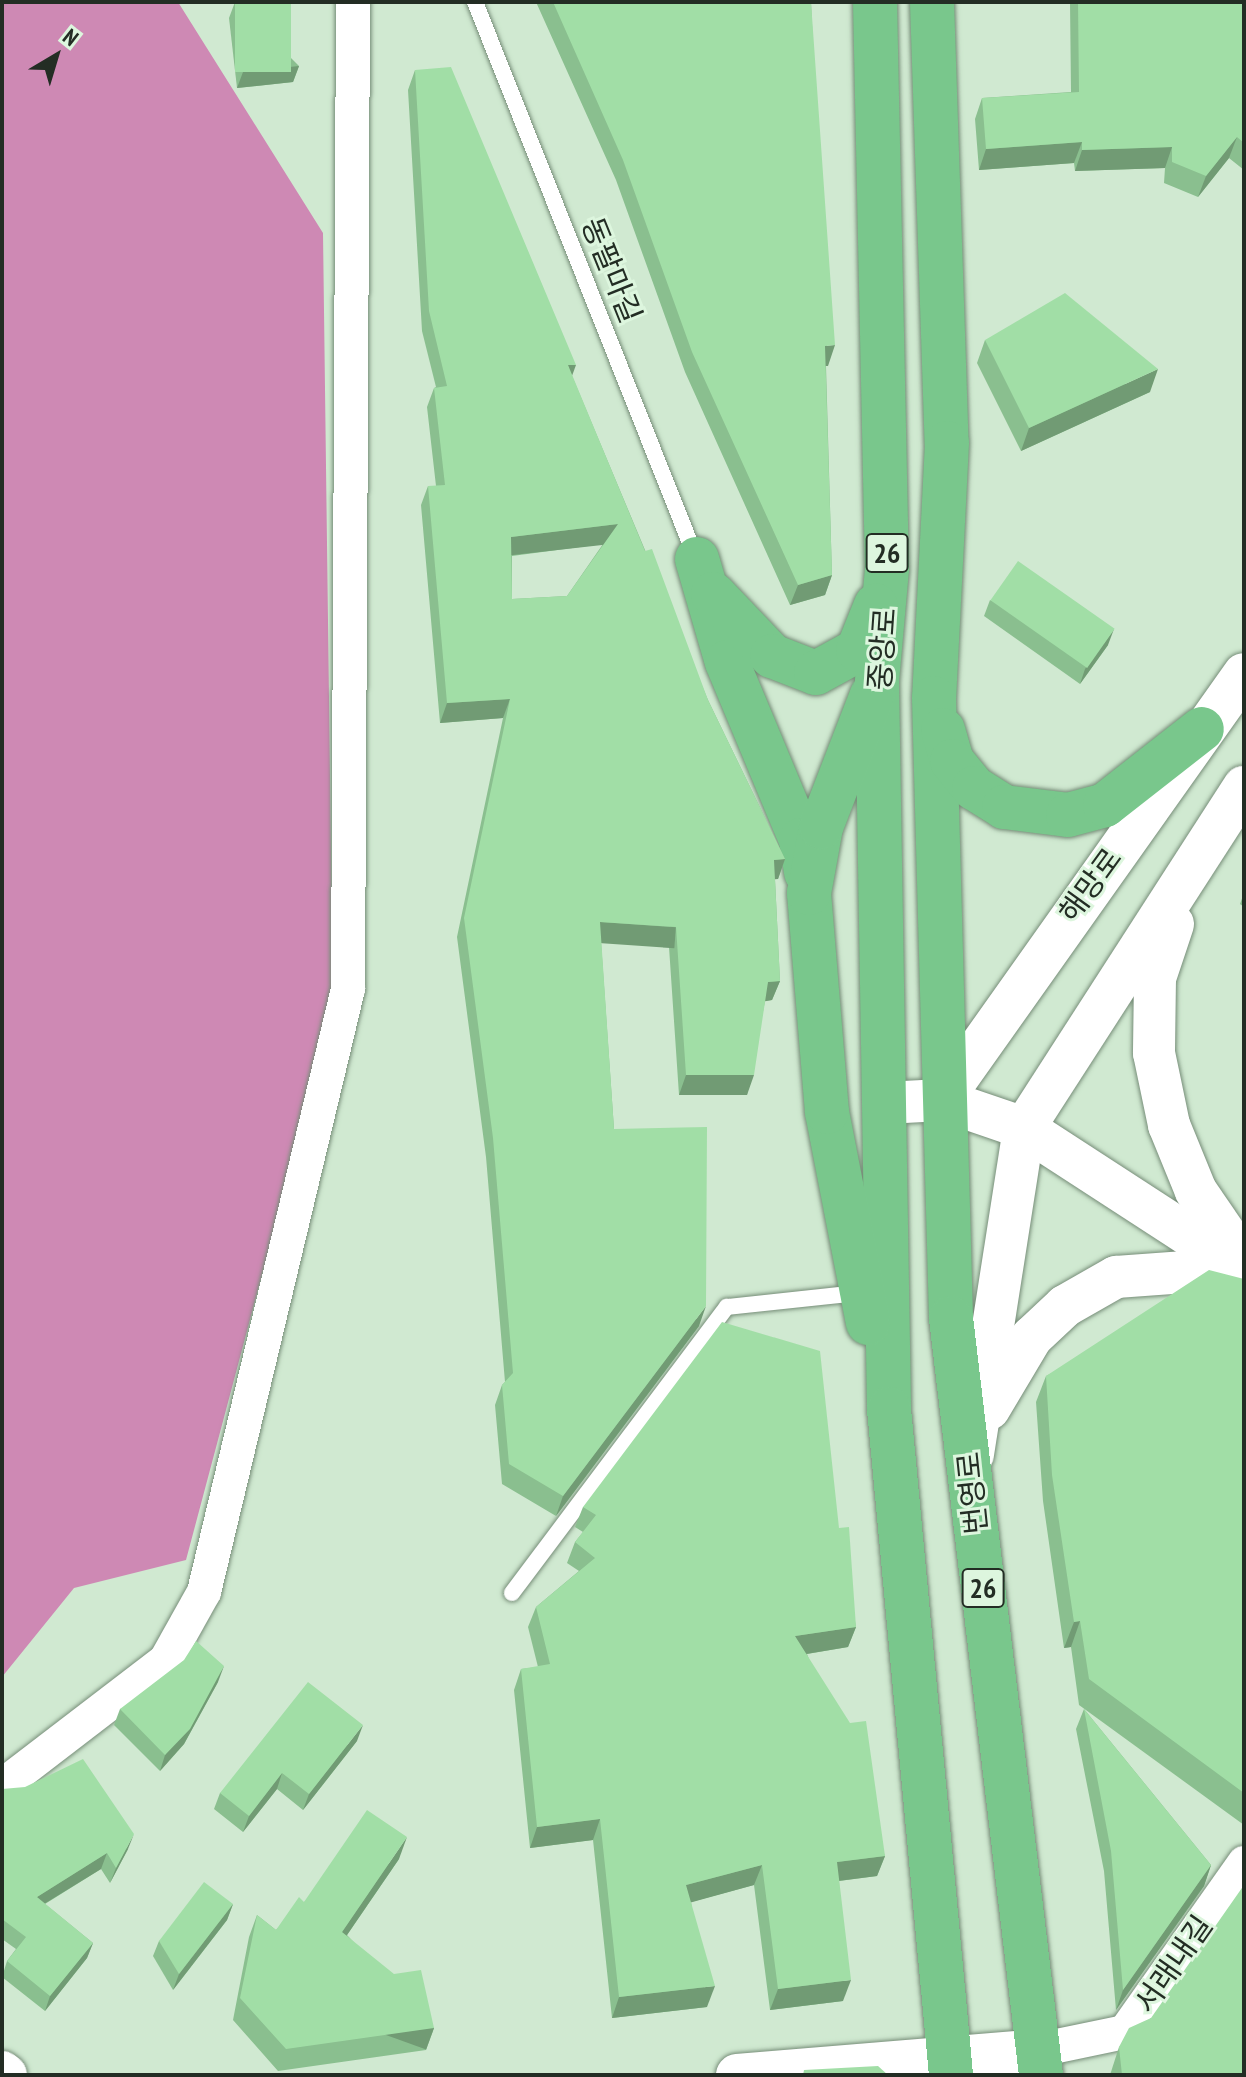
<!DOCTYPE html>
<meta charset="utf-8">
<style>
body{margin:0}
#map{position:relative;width:1246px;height:2077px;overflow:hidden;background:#d0e9d1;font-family:"PT Sans Narrow","Noto Sans KR",sans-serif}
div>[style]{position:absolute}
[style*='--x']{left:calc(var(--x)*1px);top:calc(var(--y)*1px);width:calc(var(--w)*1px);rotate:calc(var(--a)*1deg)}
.forest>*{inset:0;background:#ce89b4}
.roads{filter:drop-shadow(0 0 2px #768d78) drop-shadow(0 0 2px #768d78)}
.service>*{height:16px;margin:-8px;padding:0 8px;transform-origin:8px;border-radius:8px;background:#fff}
.minor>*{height:34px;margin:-17px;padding:0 17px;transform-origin:17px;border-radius:17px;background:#fff}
.tertiary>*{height:42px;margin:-21px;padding:0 21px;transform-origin:21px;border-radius:21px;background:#fff}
.primary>*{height:44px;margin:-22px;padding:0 22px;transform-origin:22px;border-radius:22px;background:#79c78c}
.wall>*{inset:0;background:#8abf8f}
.shaded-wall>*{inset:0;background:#719b74;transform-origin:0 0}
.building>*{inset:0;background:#a1dea6;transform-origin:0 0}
span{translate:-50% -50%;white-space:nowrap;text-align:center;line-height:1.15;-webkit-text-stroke:6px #ddf6de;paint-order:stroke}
.shield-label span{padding:2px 6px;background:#ddf6de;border:2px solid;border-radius:6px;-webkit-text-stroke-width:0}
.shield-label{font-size:28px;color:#232d24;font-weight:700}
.street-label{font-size:30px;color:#232d24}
.frame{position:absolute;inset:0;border:4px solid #232d24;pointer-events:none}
.north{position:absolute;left:16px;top:16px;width:80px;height:80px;-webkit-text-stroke:6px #ddf6de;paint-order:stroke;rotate:38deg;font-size:22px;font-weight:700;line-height:32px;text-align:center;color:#232d24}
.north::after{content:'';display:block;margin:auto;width:28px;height:36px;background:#232d24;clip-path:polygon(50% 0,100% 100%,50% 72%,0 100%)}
</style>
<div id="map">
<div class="forest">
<div style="clip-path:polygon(2px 2px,178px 2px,323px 233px,333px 1008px,186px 1560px,74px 1588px,2px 1677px)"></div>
</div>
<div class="roads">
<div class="service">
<div style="--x:475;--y:2;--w:598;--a:68.32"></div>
<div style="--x:512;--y:1593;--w:358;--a:-53.1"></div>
<div style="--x:727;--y:1307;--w:133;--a:-6.1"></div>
</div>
<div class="minor">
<div style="--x:2;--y:1786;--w:207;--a:-37.5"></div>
<div style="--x:166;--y:1660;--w:78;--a:-60.8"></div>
<div style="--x:204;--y:1592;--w:620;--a:-76.57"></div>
<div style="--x:348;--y:989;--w:987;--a:-89.71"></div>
<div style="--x:1038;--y:2050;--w:89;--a:-11.7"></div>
<div style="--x:1125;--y:2032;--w:207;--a:-54.8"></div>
</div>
<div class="tertiary">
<div style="--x:1173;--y:924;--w:57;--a:108.4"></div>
<div style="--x:1155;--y:978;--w:75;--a:90.8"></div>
<div style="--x:1154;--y:1053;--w:74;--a:78.2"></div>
<div style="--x:1169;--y:1125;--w:71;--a:67.8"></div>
<div style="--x:1196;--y:1191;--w:85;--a:55.6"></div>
<div style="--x:942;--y:1100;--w:522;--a:-54.67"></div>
<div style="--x:885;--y:1103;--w:57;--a:-3"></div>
<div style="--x:942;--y:1100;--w:87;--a:18.9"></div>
<div style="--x:1024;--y:1128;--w:261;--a:33"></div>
<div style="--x:989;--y:1409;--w:84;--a:-59.2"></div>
<div style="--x:1032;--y:1337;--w:45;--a:-43.2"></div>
<div style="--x:1065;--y:1306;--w:59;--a:-29.6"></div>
<div style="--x:1116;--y:1277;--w:83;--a:-4.1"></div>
<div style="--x:1199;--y:1271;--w:46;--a:13.7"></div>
<div style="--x:973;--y:1454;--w:330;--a:-81.1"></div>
<div style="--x:1024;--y:1128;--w:406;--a:-57.2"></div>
<div style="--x:2;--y:2072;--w:5;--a:37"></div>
<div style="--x:737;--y:2075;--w:302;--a:-4.7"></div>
</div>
<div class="primary">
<div style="--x:875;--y:2;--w:567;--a:88.79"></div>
<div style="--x:887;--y:569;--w:113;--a:95.1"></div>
<div style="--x:877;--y:682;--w:727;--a:89.05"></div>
<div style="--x:889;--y:1409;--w:669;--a:84.68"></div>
<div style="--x:932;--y:2;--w:441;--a:88.1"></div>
<div style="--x:947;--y:443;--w:255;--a:92.9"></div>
<div style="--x:934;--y:698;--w:620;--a:88.43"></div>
<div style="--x:951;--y:1318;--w:762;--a:83.22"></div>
<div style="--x:697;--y:559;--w:107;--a:73.8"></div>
<div style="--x:727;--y:662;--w:193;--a:67.4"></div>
<div style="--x:801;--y:840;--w:33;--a:81"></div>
<div style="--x:713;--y:594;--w:86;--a:46.4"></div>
<div style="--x:772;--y:656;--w:47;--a:21.1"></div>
<div style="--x:816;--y:673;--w:48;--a:-28.7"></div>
<div style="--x:858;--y:650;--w:48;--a:-68.2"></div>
<div style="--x:943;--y:730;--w:32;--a:74"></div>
<div style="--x:952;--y:761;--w:35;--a:51"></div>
<div style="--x:974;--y:788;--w:36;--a:32"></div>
<div style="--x:1004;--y:807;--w:64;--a:7.1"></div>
<div style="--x:1068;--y:815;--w:38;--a:-15"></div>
<div style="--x:1105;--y:805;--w:123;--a:-38.1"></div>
<div style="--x:868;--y:1323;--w:215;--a:-101"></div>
<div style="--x:827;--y:1112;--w:220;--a:-94.7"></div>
<div style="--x:809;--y:893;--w:67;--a:-79.7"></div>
<div style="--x:821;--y:827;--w:142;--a:-68.9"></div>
</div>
</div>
<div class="wall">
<div style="clip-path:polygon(235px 2px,299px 66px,293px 82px,237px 88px,229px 18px)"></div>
<div style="clip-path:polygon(536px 2px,811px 2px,828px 366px,826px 366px,832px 575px,825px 595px,790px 605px,685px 372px,616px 180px)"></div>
<div style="clip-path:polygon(1070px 2px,1244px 2px,1244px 170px,1229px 158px,1198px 197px,1164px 183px,1165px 168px,1075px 171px,1074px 163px,979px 170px,975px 119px,982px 98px,1071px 92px)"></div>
<div style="clip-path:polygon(evenodd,415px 70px,572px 376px,708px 700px,785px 859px,778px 879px,775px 879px,780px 981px,772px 1000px,765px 1001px,747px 1095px,679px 1095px,669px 947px,601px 942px,614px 1129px,699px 1326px,556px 1516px,502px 1484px,495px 1405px,502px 1385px,505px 1382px,486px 1157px,457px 937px,503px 718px,440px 723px,421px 505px,428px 486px,436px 486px,427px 407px,434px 388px,436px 387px,422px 331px,408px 90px,415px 70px,603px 544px,567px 596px,512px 599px,512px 556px,603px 544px)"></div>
<div style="clip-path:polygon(985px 340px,1150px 392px,1021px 451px,977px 363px)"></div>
<div style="clip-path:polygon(990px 600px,1108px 645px,1080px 684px,984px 616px)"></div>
<div style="clip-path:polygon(1244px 893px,1244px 907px,1240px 904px)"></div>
<div style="clip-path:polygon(1244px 1279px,1244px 1825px,1079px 1705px,1071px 1647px,1064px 1648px,1043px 1501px,1036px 1402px,1046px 1376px)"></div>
<div style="clip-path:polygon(583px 1507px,839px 1528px,856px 1627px,848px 1647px,807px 1654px,885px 1856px,877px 1876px,839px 1881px,843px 2001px,770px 2010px,754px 1885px,691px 1902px,707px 2007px,612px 2018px,593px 1840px,530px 1848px,514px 1690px,521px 1669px,538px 1667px,528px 1627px,536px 1607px,579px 1571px,567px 1563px,575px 1542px,583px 1532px,575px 1527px)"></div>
<div style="clip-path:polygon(218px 1682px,184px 1744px,160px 1771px,114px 1725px,120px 1709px)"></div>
<div style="clip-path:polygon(1084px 1709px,1211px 1865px,1204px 1886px,1116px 2010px,1104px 1871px,1076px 1729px)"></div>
<div style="clip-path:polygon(357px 1741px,303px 1810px,277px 1789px,243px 1832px,214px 1809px,220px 1793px)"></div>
<div style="clip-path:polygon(2px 1789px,128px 1849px,110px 1883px,101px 1869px,45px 1904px,93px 1943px,87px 1958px,45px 2011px,2px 1977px,7px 1961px,16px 1949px,2px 1939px)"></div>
<div style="clip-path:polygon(399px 1859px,347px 1935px,434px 2028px,426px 2050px,278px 2071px,233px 2020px,249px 1937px,257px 1915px,276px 1930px,304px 1902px)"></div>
<div style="clip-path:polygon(233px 1904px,227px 1920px,173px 1990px,153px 1956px,159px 1941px)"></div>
<div style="clip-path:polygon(1151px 2018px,1244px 2075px,1110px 2075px,1119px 2047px)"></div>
</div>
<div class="shaded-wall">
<div style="clip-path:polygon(299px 66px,293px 82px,237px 88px,243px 72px)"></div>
<div style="clip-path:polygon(1237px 137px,1229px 158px,1198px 197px,1206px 176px)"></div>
<div style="clip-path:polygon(1082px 142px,1074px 163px,979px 170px,986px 149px)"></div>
<div style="clip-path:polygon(1172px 147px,1165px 168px,1075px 171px,1082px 150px)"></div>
<div style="clip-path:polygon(835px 345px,828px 366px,818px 366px,825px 346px)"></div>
<div style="clip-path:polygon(568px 365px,576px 365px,569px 384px)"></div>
<div style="clip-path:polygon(1158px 369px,1150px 392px,1021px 451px,1029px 428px)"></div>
<div style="clip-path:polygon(618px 524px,611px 544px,504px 556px,511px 537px)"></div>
<div style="clip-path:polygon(832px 575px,825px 595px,790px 605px,798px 585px)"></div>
<div style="clip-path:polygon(1114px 629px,1108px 645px,1080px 684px,1085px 669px)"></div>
<div style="clip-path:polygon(510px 699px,503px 718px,440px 723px,447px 703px)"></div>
<div style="clip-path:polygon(785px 859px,778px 879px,767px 880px,774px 860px)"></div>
<div style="left:600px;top:922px;width:76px;height:21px;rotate:4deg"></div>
<div style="clip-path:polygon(780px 981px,772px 1000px,761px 1002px,768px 982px)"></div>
<div style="clip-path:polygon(686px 1075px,754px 1075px,747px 1095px,679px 1095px)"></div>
<div style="clip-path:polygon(706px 1306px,699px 1326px,556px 1516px,563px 1496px)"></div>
<div style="clip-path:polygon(1080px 1621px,1071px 1647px,1064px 1648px,1074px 1622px)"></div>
<div style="clip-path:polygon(856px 1627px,848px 1647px,788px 1657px,795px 1636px)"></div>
<div style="clip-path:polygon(224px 1666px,218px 1682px,184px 1744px,160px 1771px,165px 1755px)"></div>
<div style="clip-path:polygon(363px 1725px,357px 1741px,303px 1810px,309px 1794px)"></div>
<div style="clip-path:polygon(282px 1773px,277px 1789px,243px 1832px,249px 1816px)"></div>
<div style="clip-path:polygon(600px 1819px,593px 1840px,530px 1848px,537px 1827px)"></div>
<div style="clip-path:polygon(134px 1834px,128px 1849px,110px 1883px,116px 1868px)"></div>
<div style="clip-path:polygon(407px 1837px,399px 1859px,334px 1954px,342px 1932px)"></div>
<div style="clip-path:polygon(107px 1853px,101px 1869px,31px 1912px,37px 1897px)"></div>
<div style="clip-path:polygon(885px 1856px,877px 1876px,830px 1882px,837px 1862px)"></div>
<div style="clip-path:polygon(762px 1865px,754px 1885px,678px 1906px,686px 1885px)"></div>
<div style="clip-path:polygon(1211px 1865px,1204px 1886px,1116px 2010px,1123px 1990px)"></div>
<div style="clip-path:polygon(233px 1904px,227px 1920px,173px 1990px,179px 1974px)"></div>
<div style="clip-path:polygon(93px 1943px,87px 1958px,45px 2011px,50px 1996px)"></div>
<div style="clip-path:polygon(851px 1980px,843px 2001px,770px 2010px,778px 1989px)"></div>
<div style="clip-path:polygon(715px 1986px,707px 2007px,612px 2018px,619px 1997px)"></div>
<div style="left:434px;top:2028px;width:23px;height:149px;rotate:110deg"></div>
</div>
<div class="building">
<div style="left:235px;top:2px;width:56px;height:70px"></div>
<div style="clip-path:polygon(553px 2px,811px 2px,835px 345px,825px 346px,832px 575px,798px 585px,692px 352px,623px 160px)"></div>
<div style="clip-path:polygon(1078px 2px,1244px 2px,1244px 143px,1237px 137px,1206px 176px,1172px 162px,1172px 147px,1082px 150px,1082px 142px,986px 149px,982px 98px,1079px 92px)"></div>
<div style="clip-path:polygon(evenodd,451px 67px,576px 365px,568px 365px,645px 551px,652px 549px,708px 700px,785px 859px,774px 860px,780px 981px,768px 982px,754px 1075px,686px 1075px,676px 927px,600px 922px,614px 1129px,707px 1127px,706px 1306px,563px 1496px,509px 1464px,502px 1385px,513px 1373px,493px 1138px,464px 918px,510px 699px,447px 703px,428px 486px,445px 485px,434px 388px,447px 386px,429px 311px,415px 70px,451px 67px,618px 524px,567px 596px,512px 599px,511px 537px,618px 524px)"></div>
<div style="clip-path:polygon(1065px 293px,1158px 369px,1029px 428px,985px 340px)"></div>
<div style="left:1018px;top:561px;width:118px;height:48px;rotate:35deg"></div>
<div style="clip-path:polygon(1209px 1270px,1244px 1279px,1244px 1793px,1089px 1679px,1080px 1621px,1074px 1622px,1052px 1475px,1046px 1376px)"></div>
<div style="clip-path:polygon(722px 1322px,820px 1351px,839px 1528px,849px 1527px,856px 1627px,795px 1636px,850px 1723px,866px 1721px,885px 1856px,837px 1862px,851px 1980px,778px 1989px,762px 1865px,686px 1885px,715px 1986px,619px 1997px,600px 1819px,537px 1827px,521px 1669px,550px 1664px,536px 1607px,595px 1558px,575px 1542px,596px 1515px,583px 1507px)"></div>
<div style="clip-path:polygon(196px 1641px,224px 1666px,190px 1729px,165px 1755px,120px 1709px,184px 1660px)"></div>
<div style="clip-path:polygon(308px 1682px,363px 1725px,309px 1794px,282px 1773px,249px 1816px,220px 1793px)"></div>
<div style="clip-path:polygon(1084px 1709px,1211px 1865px,1123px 1990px,1111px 1851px)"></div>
<div style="clip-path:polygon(83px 1759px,134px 1834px,116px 1868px,107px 1853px,37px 1897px,93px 1943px,50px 1996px,7px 1961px,26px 1937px,2px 1919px,2px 1789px,25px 1787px)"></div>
<div style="clip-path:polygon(367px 1810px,407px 1837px,342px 1932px,394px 1974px,421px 1970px,434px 2028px,286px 2049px,240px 1998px,257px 1915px,276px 1930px,299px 1897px,304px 1902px)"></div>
<div style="clip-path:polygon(204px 1882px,233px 1904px,179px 1974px,159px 1941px)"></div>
<div style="clip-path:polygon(1244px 1885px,1244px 2075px,1122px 2075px,1119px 2047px,1129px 2028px,1151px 2018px)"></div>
<div style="clip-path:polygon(878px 2066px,888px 2075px,803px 2075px,804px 2070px)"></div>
</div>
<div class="shield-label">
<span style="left:887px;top:553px">26</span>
<span style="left:983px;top:1588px">26</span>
</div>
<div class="street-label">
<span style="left:612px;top:270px;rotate:68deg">동팔마길</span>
<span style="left:882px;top:649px;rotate:-86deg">중앙로</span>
<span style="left:1090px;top:885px;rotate:-54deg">해망로</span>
<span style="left:972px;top:1493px;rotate:-96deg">번영로</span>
<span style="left:1173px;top:1964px;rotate:-55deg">서래내길</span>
</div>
<div class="frame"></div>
<div class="north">N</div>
</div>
